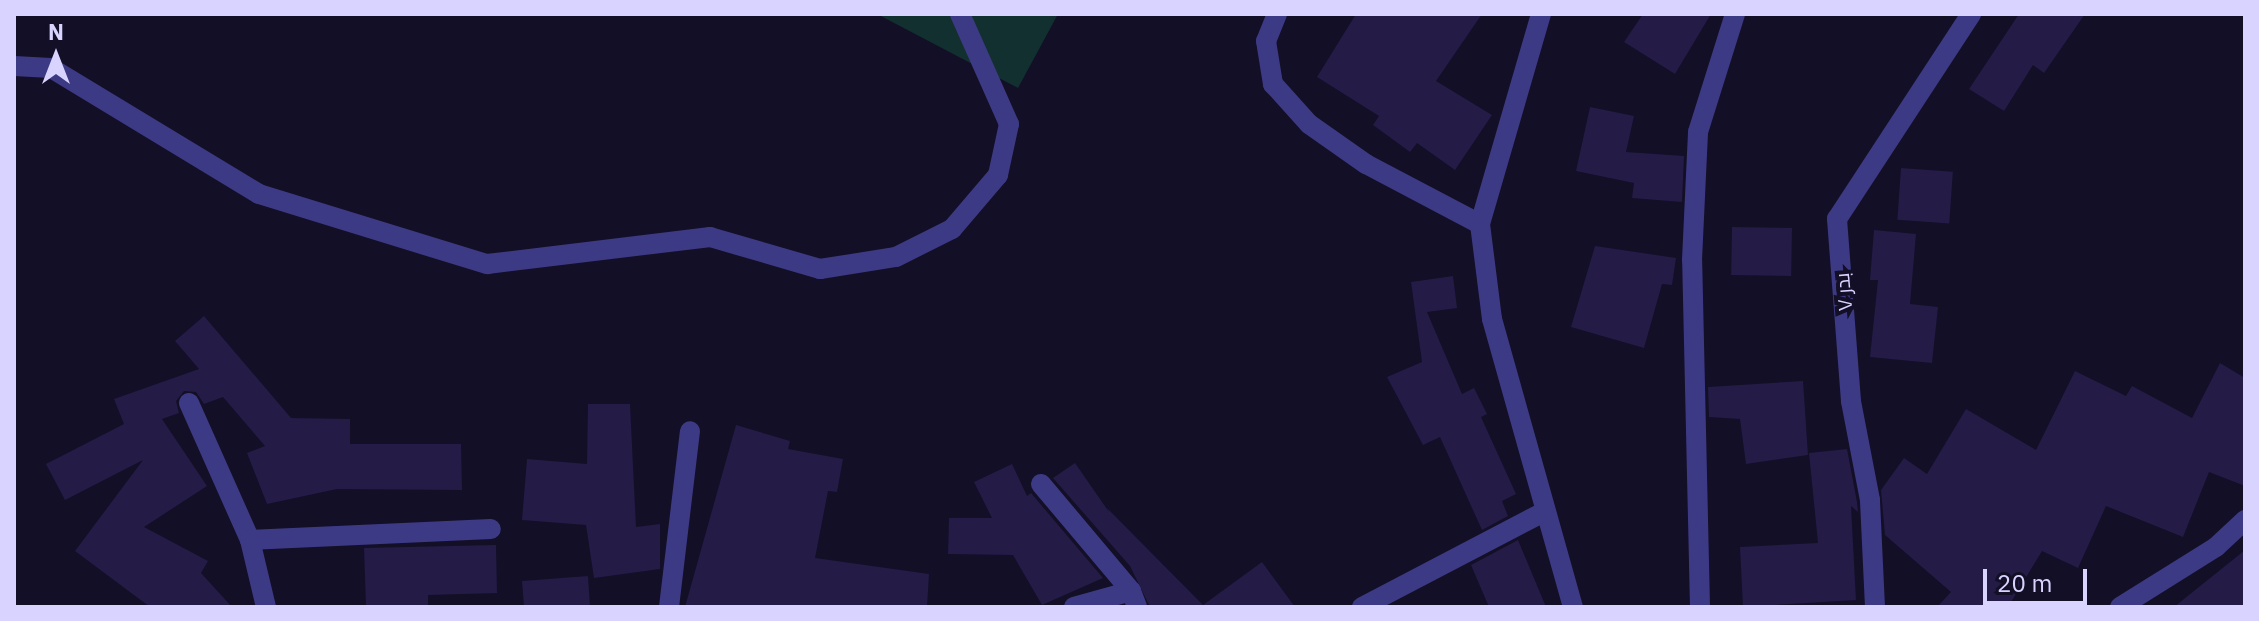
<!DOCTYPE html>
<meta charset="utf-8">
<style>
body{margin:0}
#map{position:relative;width:2259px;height:621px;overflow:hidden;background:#130f26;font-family:"IBM Plex Sans",Cairo,sans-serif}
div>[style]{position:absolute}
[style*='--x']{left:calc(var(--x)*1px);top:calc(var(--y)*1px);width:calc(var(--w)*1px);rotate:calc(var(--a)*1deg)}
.green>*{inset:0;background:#12302f}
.building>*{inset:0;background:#241b47;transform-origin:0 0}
.minor>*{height:20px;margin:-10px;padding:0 10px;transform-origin:10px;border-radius:10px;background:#3d3a85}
span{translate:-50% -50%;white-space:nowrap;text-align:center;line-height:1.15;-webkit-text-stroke:8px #130f26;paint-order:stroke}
.street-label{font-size:20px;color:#d9d4ff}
.frame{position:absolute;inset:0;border:16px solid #d9d4ff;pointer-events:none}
.north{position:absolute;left:16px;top:16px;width:80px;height:80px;-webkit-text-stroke:6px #130f26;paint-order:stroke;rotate:0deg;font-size:22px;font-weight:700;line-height:32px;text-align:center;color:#d9d4ff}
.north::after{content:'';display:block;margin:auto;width:28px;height:36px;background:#d9d4ff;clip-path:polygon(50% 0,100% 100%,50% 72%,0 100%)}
.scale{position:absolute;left:1983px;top:569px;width:104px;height:36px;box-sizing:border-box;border:4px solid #d9d4ff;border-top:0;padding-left:10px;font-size:24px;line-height:28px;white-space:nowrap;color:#d9d4ff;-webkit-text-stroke:6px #130f26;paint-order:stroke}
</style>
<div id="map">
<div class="green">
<div style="clip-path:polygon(877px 14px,1058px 14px,1018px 88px)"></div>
</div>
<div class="building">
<div style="clip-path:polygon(1356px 14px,1482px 14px,1436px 81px,1492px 115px,1455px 170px,1417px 143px,1410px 152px,1373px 125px,1379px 116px,1317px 77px)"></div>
<div style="clip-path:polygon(1643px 14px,1711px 14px,1675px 74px,1624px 42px)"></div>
<div style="clip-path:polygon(2019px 14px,2085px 14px,2044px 73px,2033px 65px,2004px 111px,1969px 89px)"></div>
<div style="clip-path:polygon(1590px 107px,1634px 116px,1626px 152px,1684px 156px,1682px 202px,1632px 198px,1634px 183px,1576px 171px)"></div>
<div style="left:1901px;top:168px;width:52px;height:52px;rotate:4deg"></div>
<div style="left:1732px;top:227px;width:60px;height:48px;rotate:1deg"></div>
<div style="clip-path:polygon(1874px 230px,1916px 234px,1910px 304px,1938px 307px,1932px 363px,1870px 357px,1878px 280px,1870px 280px)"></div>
<div style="clip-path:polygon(1595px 246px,1676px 258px,1672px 285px,1662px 284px,1644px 348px,1571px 327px)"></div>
<div style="clip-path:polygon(1453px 276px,1457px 308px,1427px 312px,1462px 394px,1474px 388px,1487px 414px,1481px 417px,1516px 494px,1502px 501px,1508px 516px,1482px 530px,1440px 437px,1423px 445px,1387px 377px,1422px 362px,1411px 282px)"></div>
<div style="clip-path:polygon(204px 316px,291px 418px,350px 419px,350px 444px,461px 444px,462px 490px,337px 489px,267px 504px,247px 453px,265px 446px,223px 397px,204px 404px,196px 392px,184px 391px,176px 401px,179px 413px,162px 419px,207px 486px,144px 527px,208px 561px,201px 573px,232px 607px,150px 607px,75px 551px,143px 460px,65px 500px,46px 464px,124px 424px,114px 399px,199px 369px,175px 341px)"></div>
<div style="clip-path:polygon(2220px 363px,2245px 378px,2245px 486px,2209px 472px,2183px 537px,2106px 506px,2078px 568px,2042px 551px,2008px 607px,1937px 607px,1951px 592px,1885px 535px,1881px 490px,1904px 458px,1927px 474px,1966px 409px,2036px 450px,2075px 371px,2126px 396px,2132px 386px,2192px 418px)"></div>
<div style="clip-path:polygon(1803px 381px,1808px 455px,1746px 464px,1740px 419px,1709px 417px,1708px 387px)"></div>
<div style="clip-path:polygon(588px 404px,630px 404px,636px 527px,660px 524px,660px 569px,594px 578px,586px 525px,522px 520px,527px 459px,587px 464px)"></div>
<div style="clip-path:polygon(736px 425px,790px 441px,788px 449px,843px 459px,837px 492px,828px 491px,815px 558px,929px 574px,927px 607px,685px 607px)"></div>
<div style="clip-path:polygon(1847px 449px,1857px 502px,1858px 512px,1851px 506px,1856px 600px,1743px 607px,1740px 547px,1818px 543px,1809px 453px)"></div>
<div style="clip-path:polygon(1075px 463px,1109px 512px,1107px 508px,1203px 605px,1262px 562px,1295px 607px,1150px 607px,1130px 566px,1053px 478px)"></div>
<div style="clip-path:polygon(1012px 464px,1027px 496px,1031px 493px,1103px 578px,1042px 605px,1013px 555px,948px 554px,949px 518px,992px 518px,974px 482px)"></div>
<div style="clip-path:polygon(1518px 540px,1546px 607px,1489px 607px,1471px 565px)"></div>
<div style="clip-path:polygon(496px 545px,497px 593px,428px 595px,428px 607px,366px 607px,364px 548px)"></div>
<div style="clip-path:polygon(2245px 550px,2245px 607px,2174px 607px)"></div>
<div style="clip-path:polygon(588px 576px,590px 607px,524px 607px,522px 581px)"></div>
</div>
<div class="minor">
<div style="--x:1277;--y:14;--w:29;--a:112"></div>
<div style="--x:1266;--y:41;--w:44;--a:80.8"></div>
<div style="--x:1273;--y:84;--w:54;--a:48"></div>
<div style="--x:1309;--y:124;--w:70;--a:35.1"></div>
<div style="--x:1366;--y:164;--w:129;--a:27.8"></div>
<div style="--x:1541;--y:14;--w:219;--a:106.2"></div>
<div style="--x:1480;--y:224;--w:96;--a:82.8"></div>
<div style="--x:1492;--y:319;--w:299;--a:74.3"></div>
<div style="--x:14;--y:66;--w:37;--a:3"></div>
<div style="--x:51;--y:68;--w:243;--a:31.2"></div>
<div style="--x:259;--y:194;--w:239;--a:17.1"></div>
<div style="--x:487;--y:264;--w:225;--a:-6.9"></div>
<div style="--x:710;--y:237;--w:115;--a:16.2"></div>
<div style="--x:820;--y:269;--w:77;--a:-9"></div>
<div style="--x:896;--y:257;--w:63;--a:-26.6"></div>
<div style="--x:952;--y:229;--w:71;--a:-49.6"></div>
<div style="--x:998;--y:175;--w:52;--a:-77.8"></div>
<div style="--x:1009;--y:124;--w:120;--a:-114"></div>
<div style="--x:189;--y:403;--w:150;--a:66"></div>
<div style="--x:250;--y:540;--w:69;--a:76.6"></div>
<div style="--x:1041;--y:484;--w:140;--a:49.9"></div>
<div style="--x:1131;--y:591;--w:17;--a:69"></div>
<div style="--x:250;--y:540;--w:241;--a:-2.6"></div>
<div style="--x:669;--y:607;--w:177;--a:-83.2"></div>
<div style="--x:1074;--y:607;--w:59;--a:-15.7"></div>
<div style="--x:1362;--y:607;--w:205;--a:-27.6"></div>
<div style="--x:1700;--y:607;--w:347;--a:-91.3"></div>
<div style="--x:1692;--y:260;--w:128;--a:-87.3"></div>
<div style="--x:1698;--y:132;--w:124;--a:-72.6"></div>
<div style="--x:1875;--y:607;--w:107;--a:-92.7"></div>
<div style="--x:1870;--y:500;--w:101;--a:-100.9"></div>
<div style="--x:1851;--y:401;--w:183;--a:-94.4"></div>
<div style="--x:1837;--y:219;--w:245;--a:-56.8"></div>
<div style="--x:2120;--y:607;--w:113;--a:-32"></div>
<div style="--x:2216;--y:547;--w:40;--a:-43"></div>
</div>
<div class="street-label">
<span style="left:1843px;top:292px;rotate:-95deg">بدر ۷</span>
</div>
<div class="frame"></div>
<div class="north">N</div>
<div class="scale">20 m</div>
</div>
